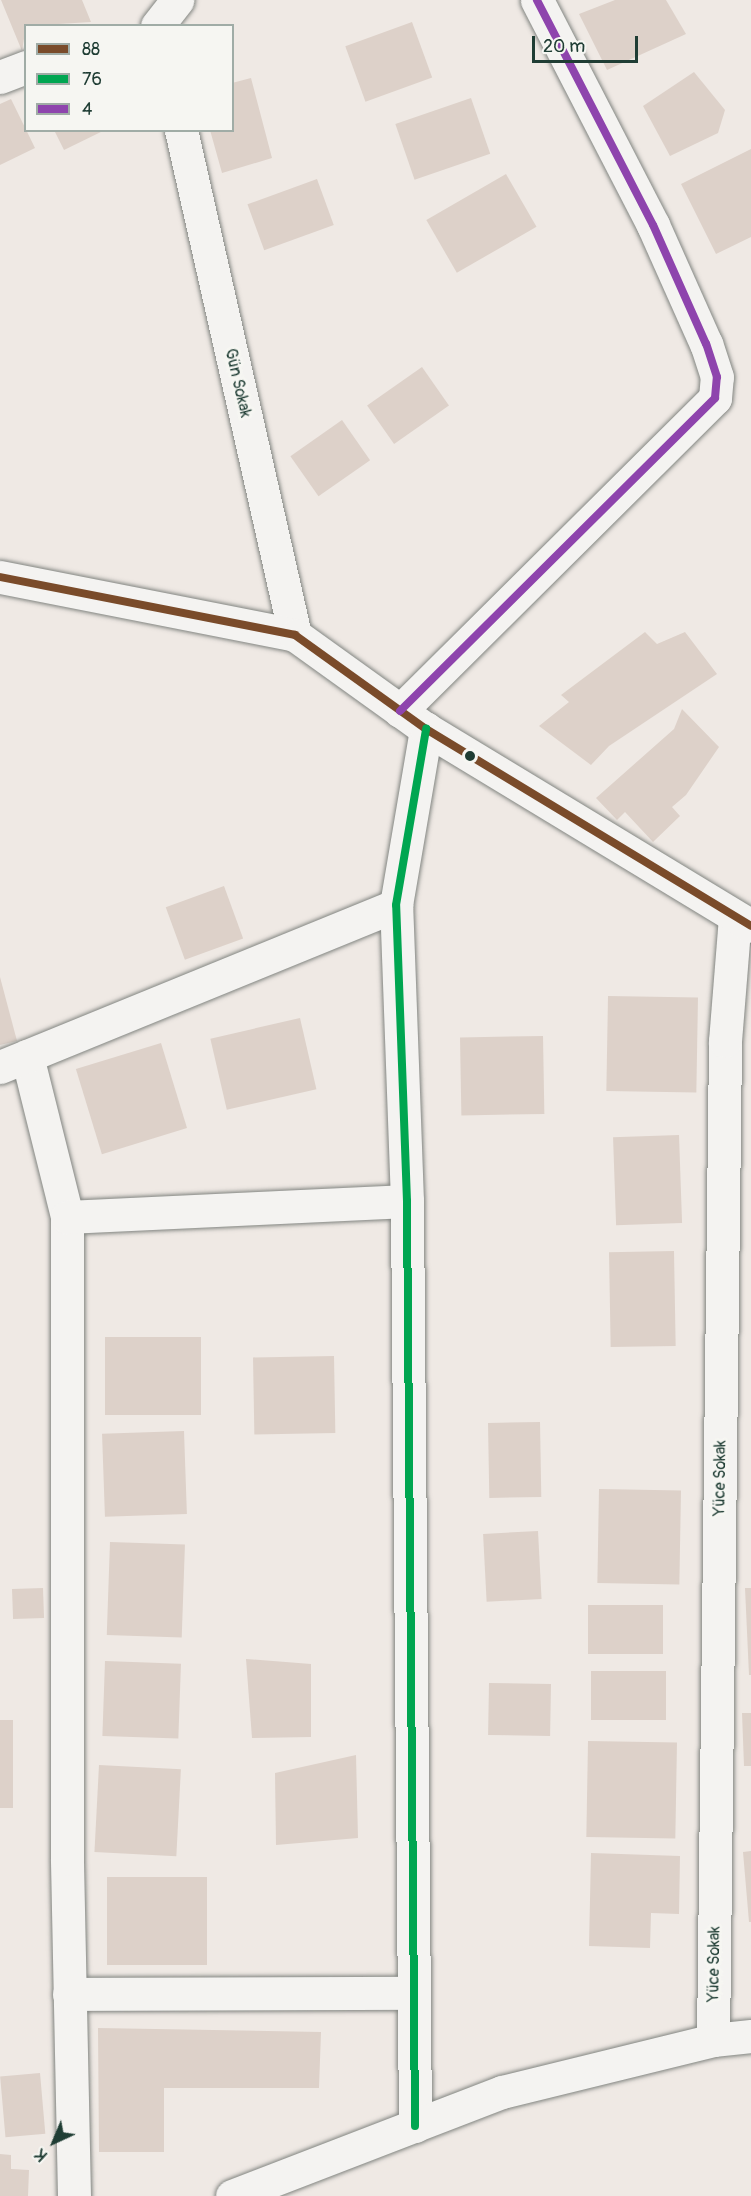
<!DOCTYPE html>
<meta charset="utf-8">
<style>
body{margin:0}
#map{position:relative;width:751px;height:2196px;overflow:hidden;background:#efe9e4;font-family:Pangolin,sans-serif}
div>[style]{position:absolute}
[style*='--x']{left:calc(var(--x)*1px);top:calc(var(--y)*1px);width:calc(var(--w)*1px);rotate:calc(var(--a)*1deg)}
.building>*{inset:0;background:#ddd1c9;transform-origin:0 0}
.roads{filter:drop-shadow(0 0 2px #828581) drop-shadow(0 0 2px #828581)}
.minor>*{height:33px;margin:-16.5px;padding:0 16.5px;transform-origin:16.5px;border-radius:16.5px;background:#f4f3f1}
.secondary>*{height:33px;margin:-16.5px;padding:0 16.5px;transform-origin:16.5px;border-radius:16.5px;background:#f4f3f1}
.bus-1>*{height:8px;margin:-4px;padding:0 4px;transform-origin:4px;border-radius:4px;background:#7a4b2a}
.bus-2>*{height:8px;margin:-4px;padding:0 4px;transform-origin:4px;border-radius:4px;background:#00a651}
.bus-3>*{height:8px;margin:-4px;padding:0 4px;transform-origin:4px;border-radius:4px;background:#8e44ad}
.dots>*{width:16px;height:16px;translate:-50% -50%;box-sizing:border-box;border:3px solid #f6f6f2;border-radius:50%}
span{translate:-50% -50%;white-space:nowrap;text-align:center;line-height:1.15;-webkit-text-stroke:6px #f6f6f2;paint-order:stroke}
.street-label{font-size:16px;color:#1f3d34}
.legend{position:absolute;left:24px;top:24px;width:210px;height:108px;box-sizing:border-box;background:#f6f6f2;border:2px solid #a0aca6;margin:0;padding:8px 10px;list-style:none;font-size:18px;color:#1f3d34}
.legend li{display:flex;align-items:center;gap:12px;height:30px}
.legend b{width:30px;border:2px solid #a0aca6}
.north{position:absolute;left:24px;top:2112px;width:60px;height:60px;-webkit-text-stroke:4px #f6f6f2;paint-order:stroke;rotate:224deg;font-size:16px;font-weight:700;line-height:24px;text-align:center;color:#1f3d34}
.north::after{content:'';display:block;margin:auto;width:21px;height:27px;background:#1f3d34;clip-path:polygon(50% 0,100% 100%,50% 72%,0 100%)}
.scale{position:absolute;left:532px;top:36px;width:106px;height:27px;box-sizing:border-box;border:3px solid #1f3d34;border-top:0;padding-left:8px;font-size:18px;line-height:21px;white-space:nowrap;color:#1f3d34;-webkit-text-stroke:4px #f6f6f2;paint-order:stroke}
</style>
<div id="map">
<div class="building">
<div style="clip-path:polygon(1px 0,82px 0,91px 22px,26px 26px,22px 51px)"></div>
<div style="clip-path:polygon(615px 0,666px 0,686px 34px,607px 70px,579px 14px)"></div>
<div style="left:412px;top:22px;width:59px;height:71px;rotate:70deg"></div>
<div style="clip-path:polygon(694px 72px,725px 110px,718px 133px,670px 156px,643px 106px)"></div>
<div style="clip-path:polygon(251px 78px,272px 158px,222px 173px,210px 130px,232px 130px,232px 83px)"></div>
<div style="left:471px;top:98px;width:59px;height:80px;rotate:71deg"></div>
<div style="clip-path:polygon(11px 99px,35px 148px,0 165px,0 104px)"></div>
<div style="clip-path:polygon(54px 130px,105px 130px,64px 150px)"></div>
<div style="clip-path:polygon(751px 149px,751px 237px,716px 254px,681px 184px)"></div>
<div style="left:506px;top:174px;width:61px;height:92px;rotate:60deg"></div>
<div style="left:317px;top:179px;width:49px;height:74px;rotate:70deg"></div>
<div style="left:422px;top:367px;width:47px;height:67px;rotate:55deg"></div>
<div style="left:342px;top:420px;width:49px;height:63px;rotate:55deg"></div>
<div style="clip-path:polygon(645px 632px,657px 644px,685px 632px,717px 674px,609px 746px,591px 765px,539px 726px,569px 702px,561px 695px)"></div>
<div style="clip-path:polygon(682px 709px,719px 747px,686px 795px,672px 807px,680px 816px,653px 842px,625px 812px,617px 820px,596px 798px,674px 729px)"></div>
<div style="left:224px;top:886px;width:56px;height:62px;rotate:70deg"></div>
<div style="clip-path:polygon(0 977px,17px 1041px,0 1045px)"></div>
<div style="left:608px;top:996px;width:90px;height:95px;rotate:1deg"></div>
<div style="left:300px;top:1018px;width:73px;height:92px;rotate:77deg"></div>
<div style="left:543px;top:1036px;width:78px;height:83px;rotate:89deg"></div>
<div style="left:161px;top:1043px;width:89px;height:89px;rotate:73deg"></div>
<div style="left:679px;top:1135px;width:88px;height:66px;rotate:88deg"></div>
<div style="left:674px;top:1251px;width:95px;height:65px;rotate:89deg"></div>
<div style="left:105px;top:1337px;width:96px;height:78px"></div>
<div style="left:334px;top:1356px;width:77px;height:81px;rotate:89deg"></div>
<div style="left:540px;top:1422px;width:75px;height:52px;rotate:89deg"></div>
<div style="left:184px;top:1431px;width:83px;height:82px;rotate:88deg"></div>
<div style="left:599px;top:1489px;width:82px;height:94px;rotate:1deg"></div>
<div style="left:538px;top:1531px;width:68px;height:55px;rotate:87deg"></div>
<div style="left:110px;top:1542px;width:75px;height:93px;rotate:2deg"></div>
<div style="left:43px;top:1588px;width:30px;height:31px;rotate:88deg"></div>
<div style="clip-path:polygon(745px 1588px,751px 1588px,751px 1675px,749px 1675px)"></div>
<div style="left:588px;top:1605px;width:75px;height:49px"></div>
<div style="clip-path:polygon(246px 1659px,311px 1664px,311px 1737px,252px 1738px)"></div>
<div style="left:105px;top:1661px;width:76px;height:75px;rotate:2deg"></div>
<div style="left:591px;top:1671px;width:75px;height:49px"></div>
<div style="left:489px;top:1683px;width:62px;height:52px;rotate:1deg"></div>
<div style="clip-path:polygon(742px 1713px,751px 1713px,751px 1766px,744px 1766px)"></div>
<div style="left:0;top:1720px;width:13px;height:88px"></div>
<div style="left:588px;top:1741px;width:89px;height:96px;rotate:1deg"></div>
<div style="clip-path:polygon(356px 1755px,358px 1838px,276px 1845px,275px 1773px)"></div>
<div style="left:99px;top:1765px;width:82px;height:87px;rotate:3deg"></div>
<div style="clip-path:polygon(751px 1851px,751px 1922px,749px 1922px,743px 1852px)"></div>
<div style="clip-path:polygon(591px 1853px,680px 1856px,679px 1914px,651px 1913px,650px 1948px,589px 1946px)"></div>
<div style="left:207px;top:1877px;width:88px;height:100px;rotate:90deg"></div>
<div style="clip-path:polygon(98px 2028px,321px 2032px,319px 2088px,164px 2088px,164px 2152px,99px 2152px)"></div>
<div style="left:40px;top:2073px;width:61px;height:40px;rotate:85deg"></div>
<div style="clip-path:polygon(0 2154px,11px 2155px,11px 2169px,29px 2170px,28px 2196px,0 2196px)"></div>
</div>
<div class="roads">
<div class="minor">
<div style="--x:157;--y:26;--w:33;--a:-52"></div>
<div style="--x:0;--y:77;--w:28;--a:-21"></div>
<div style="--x:181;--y:130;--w:518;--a:77.28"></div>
<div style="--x:400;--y:711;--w:444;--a:-44.8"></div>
<div style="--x:715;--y:398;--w:21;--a:-85"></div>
<div style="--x:717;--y:377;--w:35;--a:-108"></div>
<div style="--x:706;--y:344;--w:130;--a:-114"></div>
<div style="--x:653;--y:225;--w:253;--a:-117.3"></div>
<div style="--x:27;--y:1056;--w:166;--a:76"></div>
<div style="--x:0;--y:1067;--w:428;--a:-22.2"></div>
<div style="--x:69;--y:1994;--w:345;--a:-0.2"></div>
<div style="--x:713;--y:2040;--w:999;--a:-89.31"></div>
<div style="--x:725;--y:1041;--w:124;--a:-85.4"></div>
<div style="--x:415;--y:2126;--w:925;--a:-90.5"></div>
<div style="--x:407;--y:1201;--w:296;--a:-92.1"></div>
<div style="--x:396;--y:905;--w:179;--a:-80.3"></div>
<div style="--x:74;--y:2196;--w:337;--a:-91.2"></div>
<div style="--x:67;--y:1859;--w:642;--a:-90"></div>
<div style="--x:67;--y:1217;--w:340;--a:-2.7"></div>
<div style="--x:232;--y:2196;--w:289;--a:-21.1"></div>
<div style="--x:502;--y:2092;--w:217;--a:-13.8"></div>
<div style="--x:713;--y:2040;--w:38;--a:-6"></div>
</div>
<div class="secondary">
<div style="--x:0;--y:577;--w:301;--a:11.1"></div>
<div style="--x:295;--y:635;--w:161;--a:35.7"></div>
<div style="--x:426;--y:729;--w:380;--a:31.2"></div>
</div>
</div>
<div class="bus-1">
<div style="--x:0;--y:577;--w:301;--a:11.1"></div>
<div style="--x:295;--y:635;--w:161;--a:35.7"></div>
<div style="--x:426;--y:729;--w:380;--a:31.2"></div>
</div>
<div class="bus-2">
<div style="--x:415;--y:2126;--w:925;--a:-90.5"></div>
<div style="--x:407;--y:1201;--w:296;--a:-92.1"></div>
<div style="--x:396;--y:905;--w:179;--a:-80.3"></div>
</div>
<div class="bus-3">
<div style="--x:400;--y:711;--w:444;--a:-44.8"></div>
<div style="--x:715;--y:398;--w:21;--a:-85"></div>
<div style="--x:717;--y:377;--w:35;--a:-108"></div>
<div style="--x:706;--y:344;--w:130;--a:-114"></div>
<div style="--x:653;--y:225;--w:253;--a:-117.3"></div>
</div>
<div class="dots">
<div style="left:470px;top:756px;background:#1f3d34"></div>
</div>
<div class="street-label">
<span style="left:238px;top:383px;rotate:77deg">Gün Sokak</span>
<span style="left:720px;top:1478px;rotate:-89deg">Yüce Sokak</span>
<span style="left:714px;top:1964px;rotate:-89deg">Yüce Sokak</span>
</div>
<ul class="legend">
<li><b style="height:8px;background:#7a4b2a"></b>88</li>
<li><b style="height:8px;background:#00a651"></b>76</li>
<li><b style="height:8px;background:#8e44ad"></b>4</li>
</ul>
<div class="north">K</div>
<div class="scale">20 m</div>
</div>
